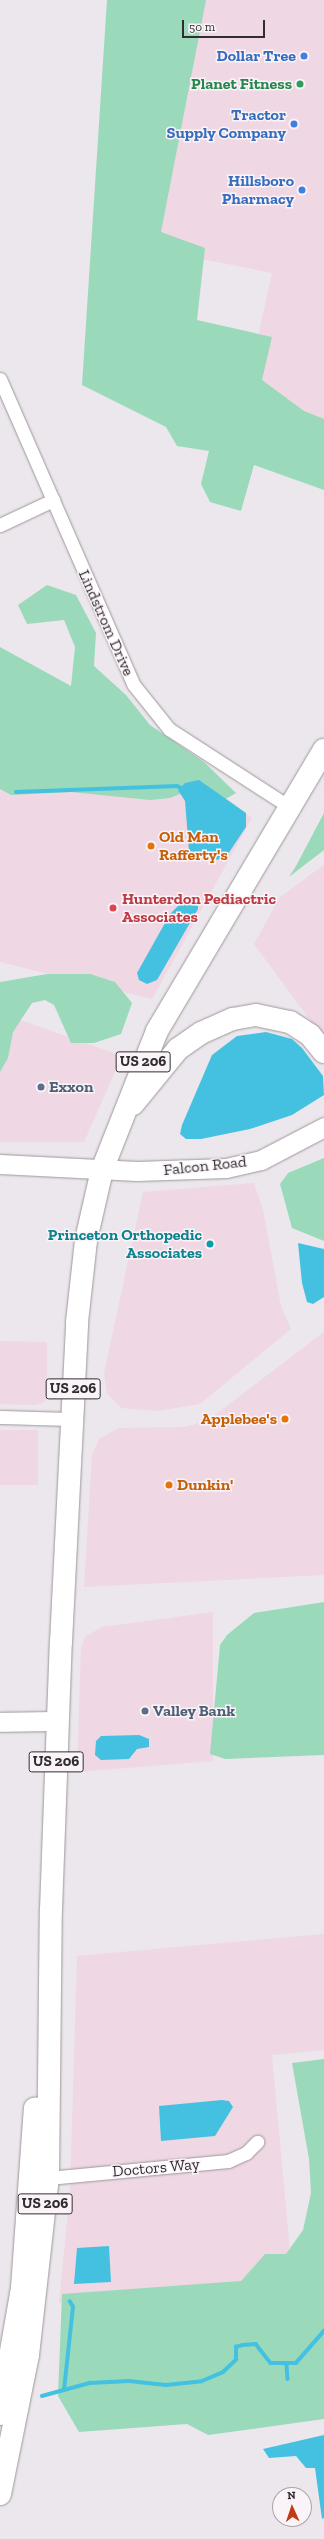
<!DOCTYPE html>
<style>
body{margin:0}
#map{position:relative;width:324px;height:2539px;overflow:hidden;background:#ece7ec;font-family:"Zilla Slab",serif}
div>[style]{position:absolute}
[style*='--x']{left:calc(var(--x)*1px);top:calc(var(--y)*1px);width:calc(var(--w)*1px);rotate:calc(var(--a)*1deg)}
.commercial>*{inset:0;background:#efd7e3;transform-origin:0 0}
.green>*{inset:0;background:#9adabb}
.water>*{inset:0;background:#44c1e0}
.stream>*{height:3.5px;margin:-1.75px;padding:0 1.75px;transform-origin:1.75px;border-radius:1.75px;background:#44c1e0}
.roads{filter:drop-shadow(0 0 1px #9c979b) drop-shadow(0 0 1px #9c979b)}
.street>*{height:13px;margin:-6.5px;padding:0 6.5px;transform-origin:6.5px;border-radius:6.5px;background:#fff}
.secondary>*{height:19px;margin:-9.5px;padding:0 9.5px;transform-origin:9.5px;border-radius:9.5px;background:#fff}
.highway>*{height:22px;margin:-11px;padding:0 11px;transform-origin:11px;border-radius:11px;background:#fff}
.dots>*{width:11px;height:11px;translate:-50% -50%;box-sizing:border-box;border:2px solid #faf4f9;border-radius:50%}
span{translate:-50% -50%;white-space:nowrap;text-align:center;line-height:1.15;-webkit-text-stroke:3px #faf4f9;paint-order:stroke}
.shield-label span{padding:1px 3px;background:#faf4f9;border:1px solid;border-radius:3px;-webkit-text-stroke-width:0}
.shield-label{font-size:15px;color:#302d2f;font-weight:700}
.shop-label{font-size:16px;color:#366cbe;font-weight:700}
.right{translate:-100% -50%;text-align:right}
.leisure-label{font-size:16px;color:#27864d;font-weight:700}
.street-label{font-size:16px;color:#302d2f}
.food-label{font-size:16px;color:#c56008;font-weight:700}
.left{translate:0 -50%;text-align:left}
.health-label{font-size:16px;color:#be3a42;font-weight:700}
.service-label{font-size:16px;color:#4e5e75;font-weight:700}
.culture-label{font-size:16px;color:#0d838f;font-weight:700}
.north{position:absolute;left:272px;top:2487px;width:40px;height:40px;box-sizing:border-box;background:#faf4f9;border:1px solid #a9a4a8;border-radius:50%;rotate:357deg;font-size:11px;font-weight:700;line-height:16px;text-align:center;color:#302d2f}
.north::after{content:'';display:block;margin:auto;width:14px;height:18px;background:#c33a16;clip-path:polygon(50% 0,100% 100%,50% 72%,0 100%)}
.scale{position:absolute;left:182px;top:20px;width:83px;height:18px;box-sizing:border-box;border:2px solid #302d2f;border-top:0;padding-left:5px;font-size:12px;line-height:14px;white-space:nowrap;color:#302d2f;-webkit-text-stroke:3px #faf4f9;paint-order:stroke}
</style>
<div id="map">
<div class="commercial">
<div style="clip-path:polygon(205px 0,324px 0,324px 421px,245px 396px,272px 273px,152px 249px)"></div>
<div style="clip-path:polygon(0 777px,211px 787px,252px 818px,152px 999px,0 962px)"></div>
<div style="clip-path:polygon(324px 865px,324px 1039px,254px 944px,280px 897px)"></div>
<div style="clip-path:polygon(12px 1017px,122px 1056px,84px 1142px,0 1142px,0 1043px)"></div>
<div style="clip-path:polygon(254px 1183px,263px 1210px,281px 1306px,291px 1329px,200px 1404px,158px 1411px,121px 1408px,107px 1393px,104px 1373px,143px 1192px)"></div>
<div style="clip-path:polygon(324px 1332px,324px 1575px,84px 1587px,92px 1455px,99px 1439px,119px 1428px,184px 1427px,207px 1421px)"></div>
<div style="clip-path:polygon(0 1341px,47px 1342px,47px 1400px,37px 1405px,0 1404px)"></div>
<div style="left:0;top:1430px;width:38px;height:55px"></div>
<div style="clip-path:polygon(213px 1612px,213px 1761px,77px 1772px,81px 1647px,85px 1637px,102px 1627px)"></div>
<div style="clip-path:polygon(324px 1934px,324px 2050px,272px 2055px,293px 2284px,59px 2303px,70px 2191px,77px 1956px)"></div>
</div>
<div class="green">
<div style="clip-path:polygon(107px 0,206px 0,161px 232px,205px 248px,197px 320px,272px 337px,262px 380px,304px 411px,324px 419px,324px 490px,254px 465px,241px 511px,210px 502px,201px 484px,209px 451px,177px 446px,166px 427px,82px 385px)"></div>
<div style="clip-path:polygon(47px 585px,76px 595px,96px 633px,94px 666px,126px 695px,150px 725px,204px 762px,236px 793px,224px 800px,192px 789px,170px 798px,150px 800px,71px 792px,11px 795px,0 789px,0 647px,71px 686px,75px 647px,64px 620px,27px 624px,18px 605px)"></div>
<div style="clip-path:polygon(324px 813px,324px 850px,289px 877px,296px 866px)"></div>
<div style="clip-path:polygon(47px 974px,90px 974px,115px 982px,132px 1003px,121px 1034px,94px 1043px,71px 1043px,54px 1005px,45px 1000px,32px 1003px,13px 1032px,8px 1058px,0 1072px,0 982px)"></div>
<div style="clip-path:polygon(324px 1158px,324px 1241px,292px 1228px,280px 1184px,288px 1173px)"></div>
<div style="clip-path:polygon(324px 1602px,324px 1755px,225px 1759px,210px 1754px,220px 1645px,227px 1635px,254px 1613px)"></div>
<div style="clip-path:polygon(324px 2059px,324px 2419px,208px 2435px,187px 2424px,79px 2432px,58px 2396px,62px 2294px,241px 2281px,265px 2254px,286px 2254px,303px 2230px,311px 2193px,309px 2159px,292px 2063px)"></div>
</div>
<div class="water">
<div style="clip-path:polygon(199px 780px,246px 813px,246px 827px,224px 860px,197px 858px,189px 851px,185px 801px,178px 790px,185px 783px)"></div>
<div style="clip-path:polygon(183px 901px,198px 906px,198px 909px,157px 980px,147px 984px,139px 980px,137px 973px,170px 914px)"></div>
<div style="clip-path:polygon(266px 1032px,292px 1039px,302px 1048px,323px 1076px,324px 1095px,292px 1115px,250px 1129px,201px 1139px,186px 1139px,180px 1134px,182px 1125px,212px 1055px,237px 1036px)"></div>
<div style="clip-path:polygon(298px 1243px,324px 1249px,324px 1297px,313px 1304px,307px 1302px,302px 1283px)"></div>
<div style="clip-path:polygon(139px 1735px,149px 1739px,149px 1747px,137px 1749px,129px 1759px,101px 1760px,95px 1755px,96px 1741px,101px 1736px)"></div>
<div style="clip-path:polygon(222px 2100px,229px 2101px,233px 2107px,215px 2136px,161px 2141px,159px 2106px)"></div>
<div style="clip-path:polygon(109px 2246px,111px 2282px,74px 2284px,77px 2248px)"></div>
<div style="clip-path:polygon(324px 2435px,324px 2518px,322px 2519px,315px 2468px,306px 2468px,296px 2456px,269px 2458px,263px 2449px)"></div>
</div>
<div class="stream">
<div style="--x:16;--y:792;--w:161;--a:-2.1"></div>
<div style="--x:177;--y:786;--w:8;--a:23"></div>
<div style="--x:287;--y:2365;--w:14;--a:86"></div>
<div style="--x:64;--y:2390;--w:83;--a:-83.8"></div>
<div style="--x:73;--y:2307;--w:6;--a:-121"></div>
<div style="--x:42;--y:2396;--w:50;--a:-15.2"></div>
<div style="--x:90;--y:2383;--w:39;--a:-3"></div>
<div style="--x:129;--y:2381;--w:37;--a:6"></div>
<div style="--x:166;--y:2385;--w:36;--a:-6"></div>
<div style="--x:202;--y:2381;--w:23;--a:-23"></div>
<div style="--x:223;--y:2372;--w:18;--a:-43"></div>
<div style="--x:236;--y:2360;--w:13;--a:-90"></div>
<div style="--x:236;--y:2347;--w:7;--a:-16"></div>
<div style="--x:243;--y:2345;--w:13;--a:-4"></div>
<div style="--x:256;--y:2344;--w:24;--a:52"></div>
<div style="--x:271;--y:2363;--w:25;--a:0"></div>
<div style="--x:296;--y:2363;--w:43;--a:-48.8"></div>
</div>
<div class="roads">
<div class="street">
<div style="--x:0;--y:379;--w:333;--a:66.4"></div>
<div style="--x:133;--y:684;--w:58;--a:51.3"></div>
<div style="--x:169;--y:729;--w:142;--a:32.9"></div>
<div style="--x:0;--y:525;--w:59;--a:-25.3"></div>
<div style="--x:0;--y:1417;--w:71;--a:1.6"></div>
<div style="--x:48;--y:2178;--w:181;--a:-5.4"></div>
<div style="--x:228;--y:2161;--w:20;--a:-24"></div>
<div style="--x:246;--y:2153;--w:16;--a:-45"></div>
</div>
<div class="secondary">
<div style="--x:0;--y:1164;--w:137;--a:2.9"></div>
<div style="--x:137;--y:1171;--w:89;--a:-1.9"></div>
<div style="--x:226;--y:1168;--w:36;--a:-13"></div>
<div style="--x:261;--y:1160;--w:71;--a:-27.6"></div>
<div style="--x:0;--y:1722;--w:58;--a:-1"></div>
</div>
<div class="highway">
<div style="--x:133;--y:1104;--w:71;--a:-50.7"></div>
<div style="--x:178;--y:1049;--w:28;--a:-35"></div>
<div style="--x:201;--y:1033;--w:35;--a:-24"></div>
<div style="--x:233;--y:1019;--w:23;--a:-10"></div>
<div style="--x:256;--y:1015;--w:35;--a:12"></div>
<div style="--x:290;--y:1022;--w:24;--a:33"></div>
<div style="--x:310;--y:1035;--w:22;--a:51"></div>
<div style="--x:0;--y:2414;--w:128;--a:-80.1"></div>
<div style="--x:22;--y:2288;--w:180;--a:-85.9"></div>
<div style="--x:0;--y:2494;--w:142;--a:-78.6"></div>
<div style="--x:28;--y:2355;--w:178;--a:-83.6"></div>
<div style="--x:48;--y:2178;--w:268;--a:-89.4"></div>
<div style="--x:51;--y:1910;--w:268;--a:-87.9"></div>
<div style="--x:61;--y:1642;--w:320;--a:-87.1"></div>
<div style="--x:77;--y:1322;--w:82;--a:-83.7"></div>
<div style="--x:86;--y:1240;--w:72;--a:-77.1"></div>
<div style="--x:102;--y:1170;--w:149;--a:-68.4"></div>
<div style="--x:157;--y:1031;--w:327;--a:-59.3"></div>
</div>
</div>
<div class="dots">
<div style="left:304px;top:56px;background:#3f7fe0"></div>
<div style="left:300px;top:84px;background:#2e9e5b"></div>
<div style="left:294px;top:124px;background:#3f7fe0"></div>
<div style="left:302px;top:190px;background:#3f7fe0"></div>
<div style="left:151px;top:846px;background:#e8710a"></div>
<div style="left:113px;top:908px;background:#e0444e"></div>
<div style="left:41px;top:1087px;background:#5c6f8a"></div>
<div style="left:210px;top:1244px;background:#0f9aa8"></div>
<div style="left:285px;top:1419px;background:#e8710a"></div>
<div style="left:169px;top:1485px;background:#e8710a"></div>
<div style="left:145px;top:1711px;background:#5c6f8a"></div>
</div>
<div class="shield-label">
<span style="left:143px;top:1062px">US 206</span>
<span style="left:73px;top:1389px">US 206</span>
<span style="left:56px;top:1762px">US 206</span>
<span style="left:45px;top:2204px">US 206</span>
</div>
<div class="shop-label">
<span class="right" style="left:296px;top:56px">Dollar Tree</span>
<span class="right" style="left:286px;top:124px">Tractor<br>Supply Company</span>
<span class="right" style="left:294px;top:190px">Hillsboro<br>Pharmacy</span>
</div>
<div class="leisure-label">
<span class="right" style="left:292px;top:84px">Planet Fitness</span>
</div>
<div class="street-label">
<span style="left:106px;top:623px;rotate:66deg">Lindstrom Drive</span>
<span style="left:205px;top:1166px;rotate:-6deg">Falcon Road</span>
<span style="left:156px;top:2168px;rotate:-5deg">Doctors Way</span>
</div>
<div class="food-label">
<span class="left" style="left:159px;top:846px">Old Man<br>Rafferty's</span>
<span class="right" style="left:277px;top:1419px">Applebee's</span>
<span class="left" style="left:177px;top:1485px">Dunkin'</span>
</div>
<div class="health-label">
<span class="left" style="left:122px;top:908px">Hunterdon Pediactric<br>Associates</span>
</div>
<div class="service-label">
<span class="left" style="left:49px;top:1087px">Exxon</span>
<span class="left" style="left:153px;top:1711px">Valley Bank</span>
</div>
<div class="culture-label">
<span class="right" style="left:202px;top:1244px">Princeton Orthopedic<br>Associates</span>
</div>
<div class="north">N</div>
<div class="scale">50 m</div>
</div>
